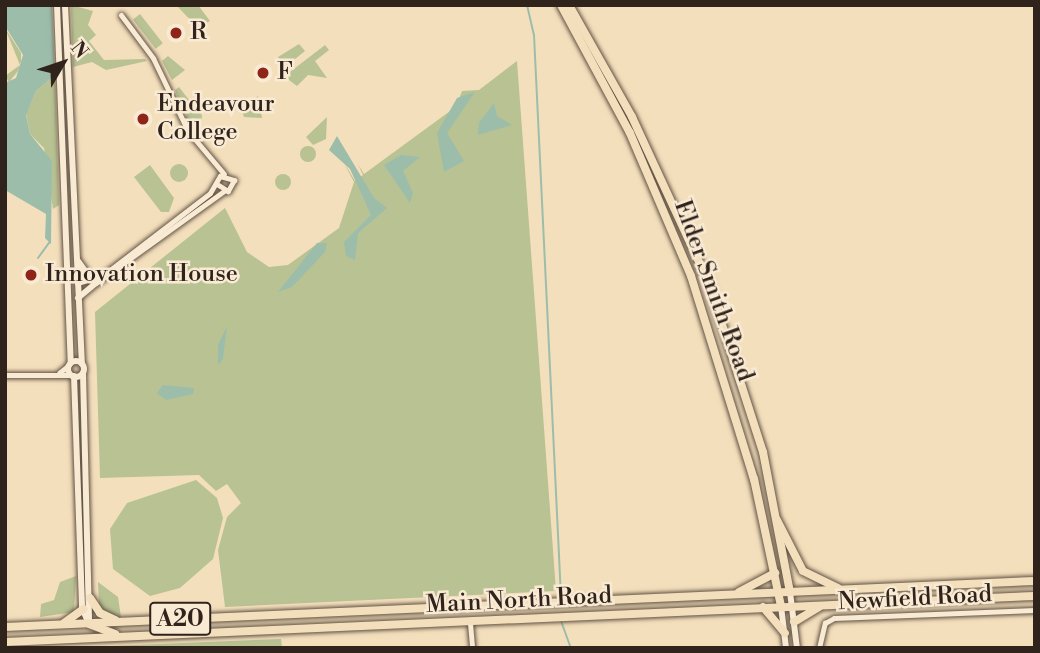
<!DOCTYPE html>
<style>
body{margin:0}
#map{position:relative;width:1040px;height:653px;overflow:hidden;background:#f4dfbc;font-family:"Libre Bodoni",serif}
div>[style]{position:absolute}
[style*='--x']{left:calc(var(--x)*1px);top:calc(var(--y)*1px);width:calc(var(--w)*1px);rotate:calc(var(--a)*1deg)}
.green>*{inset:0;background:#b8c293;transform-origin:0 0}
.round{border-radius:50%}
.water>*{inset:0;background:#9dbdab}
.stream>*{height:2px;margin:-1px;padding:0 1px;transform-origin:1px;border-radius:1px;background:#9dbdab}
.roads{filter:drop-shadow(0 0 2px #615244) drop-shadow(0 0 2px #615244)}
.minor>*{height:5px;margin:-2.5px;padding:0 2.5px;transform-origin:2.5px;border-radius:2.5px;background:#f8ead3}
.tertiary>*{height:6px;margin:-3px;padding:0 3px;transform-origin:3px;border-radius:3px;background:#f8ead3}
.tertiary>.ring{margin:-3px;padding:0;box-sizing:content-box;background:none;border:6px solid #f8ead3;border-radius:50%}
.primary>*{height:8px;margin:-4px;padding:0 4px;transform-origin:4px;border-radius:4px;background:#f4dfbc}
.trunk>*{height:8px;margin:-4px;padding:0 4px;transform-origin:4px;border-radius:4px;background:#f4dfbc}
.dots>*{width:19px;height:19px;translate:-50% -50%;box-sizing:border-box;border:4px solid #f8ead3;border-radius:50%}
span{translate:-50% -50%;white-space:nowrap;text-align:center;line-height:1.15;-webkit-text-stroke:5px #f8ead3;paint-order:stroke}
.shield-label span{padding:2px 5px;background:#f8ead3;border:2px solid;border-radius:5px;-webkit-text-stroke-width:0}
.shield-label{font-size:23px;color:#30231c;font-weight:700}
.poi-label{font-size:24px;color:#30231c}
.left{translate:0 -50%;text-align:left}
.street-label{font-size:24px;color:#30231c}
.frame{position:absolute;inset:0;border:7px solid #30231c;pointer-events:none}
.north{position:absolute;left:28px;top:28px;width:70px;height:70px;-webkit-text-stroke:5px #f8ead3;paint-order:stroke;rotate:51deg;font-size:19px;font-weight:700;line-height:28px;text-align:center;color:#30231c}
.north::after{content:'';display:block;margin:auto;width:24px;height:32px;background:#30231c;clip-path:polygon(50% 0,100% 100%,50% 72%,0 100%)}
</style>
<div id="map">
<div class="green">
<div style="clip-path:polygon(71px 5px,93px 11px,88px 25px,96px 35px,89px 41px,104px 60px,145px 59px,147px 61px,106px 70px,92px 62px,73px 67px)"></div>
<div style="clip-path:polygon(176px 5px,198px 5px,210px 21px,198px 28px)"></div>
<div style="left:140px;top:14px;width:37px;height:9px;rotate:52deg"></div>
<div style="clip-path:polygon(5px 28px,21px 53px,21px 61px,18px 71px,9px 82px,5px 76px,20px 65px)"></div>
<div style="clip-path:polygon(299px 44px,305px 51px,285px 67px,278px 57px)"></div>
<div style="clip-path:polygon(325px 45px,329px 50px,315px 61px,327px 78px,308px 75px,297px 86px,289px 80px,286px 75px)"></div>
<div style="clip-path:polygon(168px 56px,185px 70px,172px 80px,162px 61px)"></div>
<div style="clip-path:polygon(517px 61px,556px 591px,225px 607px,218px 550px,227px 517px,241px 503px,227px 484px,216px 491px,199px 475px,100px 478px,95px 312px,225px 208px,247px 252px,269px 267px,288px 265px,339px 228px,354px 182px,343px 161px,355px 181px,363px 175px,358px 164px,364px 174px,472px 95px,459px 99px,462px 91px,479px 90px)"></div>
<div style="clip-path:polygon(55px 75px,59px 205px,53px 209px,44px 148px,30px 134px,26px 114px,36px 91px)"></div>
<div style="clip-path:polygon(179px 87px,193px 105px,184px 113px,175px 90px)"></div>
<div style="clip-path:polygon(258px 96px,262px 118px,244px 117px,241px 109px)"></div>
<div class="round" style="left:186px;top:109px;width:16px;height:16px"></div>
<div style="clip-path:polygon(327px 117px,326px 139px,313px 145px,306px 137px)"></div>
<div class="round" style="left:300px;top:146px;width:16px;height:16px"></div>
<div class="round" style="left:170px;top:164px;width:18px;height:18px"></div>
<div style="clip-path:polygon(150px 165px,174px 198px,169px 212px,161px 212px,134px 177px)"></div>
<div class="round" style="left:275px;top:174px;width:16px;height:16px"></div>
<div style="clip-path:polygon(196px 480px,217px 498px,223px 518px,213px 559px,180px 588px,150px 596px,113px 569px,110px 529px,127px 503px)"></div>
<div style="clip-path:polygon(76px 576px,74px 612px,40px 617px,41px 604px,54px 600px,60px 582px)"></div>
<div style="clip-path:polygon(98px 582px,118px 597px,121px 617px,107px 616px,99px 606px)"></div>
<div style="clip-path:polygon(281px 639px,282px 648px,63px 648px)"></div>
</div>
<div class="water">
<div style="clip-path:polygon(5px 5px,52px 5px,55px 75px,36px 91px,26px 115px,30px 134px,52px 161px,51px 244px,45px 238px,46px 214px,5px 190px,5px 83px,16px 78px,23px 55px,5px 26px)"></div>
<div style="clip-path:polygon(475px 92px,447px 133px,464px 161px,444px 172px,437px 133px,457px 98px)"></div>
<div style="clip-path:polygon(494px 103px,497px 116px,512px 125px,478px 135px,479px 123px)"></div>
<div style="clip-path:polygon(337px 136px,374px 198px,387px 208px,358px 233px,355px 260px,346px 256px,344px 242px,371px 215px,350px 169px,329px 150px)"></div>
<div style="clip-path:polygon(401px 155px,420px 157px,403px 171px,413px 193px,410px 203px,384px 165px)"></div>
<div style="clip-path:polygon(317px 243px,327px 243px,325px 252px,292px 287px,278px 292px)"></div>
<div style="clip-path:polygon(227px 326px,223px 359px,218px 365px,218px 345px)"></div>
<div style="clip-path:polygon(163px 385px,194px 388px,193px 394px,166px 400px,157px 393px)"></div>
</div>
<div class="stream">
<div style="--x:527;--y:5;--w:31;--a:77"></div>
<div style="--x:534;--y:35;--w:564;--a:87.25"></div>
<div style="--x:38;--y:258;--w:19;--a:-54"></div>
<div style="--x:561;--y:621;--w:29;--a:70"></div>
</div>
<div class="roads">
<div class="minor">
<div style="--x:121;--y:15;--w:54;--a:53.3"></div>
<div style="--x:153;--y:58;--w:81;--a:64.4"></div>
<div style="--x:188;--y:131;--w:56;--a:50.1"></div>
<div style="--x:77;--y:283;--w:26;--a:-16"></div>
<div style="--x:102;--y:276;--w:136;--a:-37.5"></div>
<div style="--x:210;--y:193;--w:20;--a:-60"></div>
<div style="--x:220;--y:176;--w:15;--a:16"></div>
<div style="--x:234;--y:180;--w:13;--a:119"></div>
<div style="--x:228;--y:191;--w:13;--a:-148"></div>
<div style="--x:96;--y:283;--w:158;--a:-35.7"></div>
<div style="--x:59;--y:373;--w:13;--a:-39"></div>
<div style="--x:5;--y:375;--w:67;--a:0"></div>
<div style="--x:470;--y:623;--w:25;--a:85"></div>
<div style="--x:819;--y:648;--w:26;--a:-77"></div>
<div style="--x:825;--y:623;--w:10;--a:-29"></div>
<div style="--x:834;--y:618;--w:201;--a:-2.3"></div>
</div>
<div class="tertiary">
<div style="--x:57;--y:5;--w:358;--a:87.8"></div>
<div style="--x:65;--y:5;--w:359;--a:87.3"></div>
<div style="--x:78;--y:261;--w:24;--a:54"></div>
<div style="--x:78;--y:298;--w:25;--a:-40"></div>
<div class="ring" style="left:68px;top:361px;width:10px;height:10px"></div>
<div style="--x:83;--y:373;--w:251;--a:88.6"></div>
<div style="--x:74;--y:376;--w:232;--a:88"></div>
<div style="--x:82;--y:608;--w:17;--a:66"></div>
<div style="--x:790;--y:592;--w:56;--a:82.9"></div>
<div style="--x:781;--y:606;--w:42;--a:83.2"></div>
</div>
<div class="primary">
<div style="--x:561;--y:5;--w:145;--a:61.7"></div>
<div style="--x:630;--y:133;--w:155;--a:66.9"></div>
<div style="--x:691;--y:276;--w:213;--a:72.8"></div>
<div style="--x:754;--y:479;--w:130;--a:78"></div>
<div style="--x:569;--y:5;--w:129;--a:60.6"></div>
<div style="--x:632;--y:117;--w:184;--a:65.2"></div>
<div style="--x:709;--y:284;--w:176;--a:72.2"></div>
<div style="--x:763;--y:452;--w:143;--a:79.1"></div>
</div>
<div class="trunk">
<div style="--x:777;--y:520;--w:57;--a:63"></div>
<div style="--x:803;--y:571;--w:39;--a:26"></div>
<div style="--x:739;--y:592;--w:41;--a:-27.8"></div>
<div style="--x:90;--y:598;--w:18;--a:56"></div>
<div style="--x:100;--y:613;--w:17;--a:25"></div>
<div style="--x:763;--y:607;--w:34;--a:50"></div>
<div style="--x:794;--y:622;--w:29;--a:-31"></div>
<div style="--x:64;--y:623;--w:24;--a:-36"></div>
<div style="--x:89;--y:624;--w:28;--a:21"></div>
<div style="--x:5;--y:627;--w:1031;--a:-2.56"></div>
<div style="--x:5;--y:642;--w:1031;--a:-2.56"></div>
</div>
</div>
<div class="dots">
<div style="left:176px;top:33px;background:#8f2418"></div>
<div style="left:263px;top:73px;background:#8f2418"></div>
<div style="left:143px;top:119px;background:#8f2418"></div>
<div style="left:31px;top:275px;background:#8f2418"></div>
</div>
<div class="shield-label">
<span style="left:180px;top:619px">A20</span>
</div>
<div class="poi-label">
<span class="left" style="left:190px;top:33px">R</span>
<span class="left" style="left:277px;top:73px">F</span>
<span class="left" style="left:157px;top:119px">Endeavour<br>College</span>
<span class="left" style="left:45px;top:275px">Innovation House</span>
</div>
<div class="street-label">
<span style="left:713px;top:291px;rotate:70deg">Elder Smith Road</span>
<span style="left:915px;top:599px;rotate:-3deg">Newfield Road</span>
<span style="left:519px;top:601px;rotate:-3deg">Main North Road</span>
</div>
<div class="frame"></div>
<div class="north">N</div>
</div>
